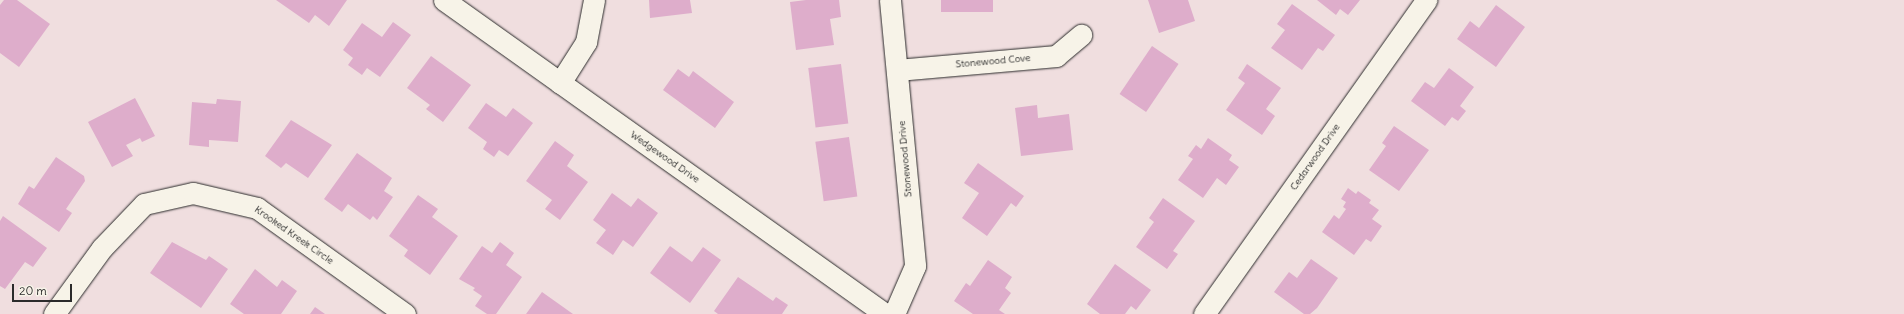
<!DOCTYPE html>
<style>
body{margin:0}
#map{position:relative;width:1904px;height:314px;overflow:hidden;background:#f0dedf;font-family:Delius,sans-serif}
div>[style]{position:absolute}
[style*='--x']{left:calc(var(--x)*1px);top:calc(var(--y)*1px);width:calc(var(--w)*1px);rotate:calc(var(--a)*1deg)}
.building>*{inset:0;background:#deadcb;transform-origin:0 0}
.roads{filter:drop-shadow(0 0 1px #2b2b2b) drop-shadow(0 0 1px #2b2b2b)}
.minor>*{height:21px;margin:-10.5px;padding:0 10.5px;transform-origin:10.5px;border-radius:10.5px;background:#f7f3e8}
span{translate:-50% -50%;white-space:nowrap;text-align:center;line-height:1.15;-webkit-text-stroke:3px #f7f3e8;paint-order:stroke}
.street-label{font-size:10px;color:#2b2b2b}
.scale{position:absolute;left:12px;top:284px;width:60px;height:18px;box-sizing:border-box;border:2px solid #2b2b2b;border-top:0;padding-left:5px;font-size:12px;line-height:14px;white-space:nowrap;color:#2b2b2b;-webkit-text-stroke:3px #f7f3e8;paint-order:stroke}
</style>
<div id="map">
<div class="building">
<div style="clip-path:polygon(4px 0,17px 0,50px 24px,19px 67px,0 53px,0 5px)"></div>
<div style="clip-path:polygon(276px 0,347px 0,329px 26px,315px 15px,309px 23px)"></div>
<div style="clip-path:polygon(649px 0,690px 0,692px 13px,650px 18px)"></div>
<div style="clip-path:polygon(806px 0,839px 0,841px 17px,830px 19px,834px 45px,796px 50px,790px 2px)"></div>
<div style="left:941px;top:0;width:52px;height:12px"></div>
<div style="clip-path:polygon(1148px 0,1188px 0,1195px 21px,1159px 33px)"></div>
<div style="clip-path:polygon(1317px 0,1360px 0,1348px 15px,1340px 9px,1336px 15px)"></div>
<div style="clip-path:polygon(1292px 4px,1335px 35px,1323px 51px,1318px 48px,1302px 70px,1271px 48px,1285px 30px,1277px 24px)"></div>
<div style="clip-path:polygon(1496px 5px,1525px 27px,1496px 67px,1457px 39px,1470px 21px,1479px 28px)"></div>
<div style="clip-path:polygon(393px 22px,411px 35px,380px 77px,367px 68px,362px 75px,348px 65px,353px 58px,343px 50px,362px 23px,382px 37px)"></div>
<div style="left:1152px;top:46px;width:32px;height:58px;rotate:34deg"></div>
<div style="clip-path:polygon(431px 56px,471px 85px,443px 122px,426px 109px,430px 105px,407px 88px)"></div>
<div style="left:841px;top:64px;width:60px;height:33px;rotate:83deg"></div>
<div style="clip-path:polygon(1247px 64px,1281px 88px,1266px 109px,1275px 116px,1262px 135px,1226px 110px,1245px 83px,1238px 78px)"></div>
<div style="clip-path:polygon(1449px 68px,1474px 87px,1460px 106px,1466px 111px,1458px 121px,1452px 117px,1445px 126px,1411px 101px,1425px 82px,1434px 88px)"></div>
<div style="clip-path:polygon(678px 69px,689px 77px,693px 71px,734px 102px,715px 128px,663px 90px)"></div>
<div style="clip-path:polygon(135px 98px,155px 136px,142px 142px,140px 138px,126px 145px,133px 156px,112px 167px,88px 122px)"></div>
<div style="clip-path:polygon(217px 99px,241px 101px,238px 142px,209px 140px,209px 147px,189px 145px,192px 102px,216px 104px)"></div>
<div style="clip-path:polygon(486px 103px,506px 117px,513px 108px,533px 123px,508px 156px,499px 150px,494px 157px,483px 149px,487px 142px,468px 128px)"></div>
<div style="clip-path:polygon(1037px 105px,1038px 118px,1069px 114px,1073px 150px,1021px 156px,1015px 108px)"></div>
<div style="clip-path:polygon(291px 120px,332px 145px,308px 178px,286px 163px,281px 168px,265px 156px)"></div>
<div style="clip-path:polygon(1394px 126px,1429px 150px,1399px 191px,1369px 170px,1386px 146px,1382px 143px)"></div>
<div style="left:849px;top:137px;width:60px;height:34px;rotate:82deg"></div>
<div style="clip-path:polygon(1208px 138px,1232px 155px,1229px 160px,1239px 167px,1226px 185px,1217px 178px,1203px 198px,1178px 180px,1193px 159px,1188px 156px,1196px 145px,1201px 149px)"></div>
<div style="clip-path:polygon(555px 141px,574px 155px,567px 166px,588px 182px,560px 220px,545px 209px,552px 200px,526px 181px)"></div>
<div style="clip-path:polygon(357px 153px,392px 178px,384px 191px,393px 197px,377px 220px,373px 216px,370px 220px,348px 204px,342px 212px,324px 199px)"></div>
<div style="clip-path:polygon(56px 157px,84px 176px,85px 181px,66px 209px,72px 213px,59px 232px,18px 204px,29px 186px,34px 189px)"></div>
<div style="clip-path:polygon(978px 163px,1024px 196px,1016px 207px,1011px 203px,987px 236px,962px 218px,979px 193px,964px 183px)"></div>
<div style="clip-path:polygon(1348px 188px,1356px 194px,1358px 191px,1371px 200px,1369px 203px,1379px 210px,1372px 219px,1382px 226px,1371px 242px,1366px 239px,1354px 255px,1322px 232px,1334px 215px,1339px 219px,1346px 209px,1343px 207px,1346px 202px,1341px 199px)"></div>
<div style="clip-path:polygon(612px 193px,631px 207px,638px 198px,658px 213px,633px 247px,623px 240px,613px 255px,596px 243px,606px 230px,593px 220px)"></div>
<div style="clip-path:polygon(418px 195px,438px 209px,432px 217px,458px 236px,430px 275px,404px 256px,408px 250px,389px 236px)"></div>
<div style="clip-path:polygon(1163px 198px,1195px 221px,1173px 251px,1178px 254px,1167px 269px,1136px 247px,1154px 222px,1149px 218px)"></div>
<div style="clip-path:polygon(3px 216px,47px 248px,33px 267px,25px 262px,5px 289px,0 286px,0 221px)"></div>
<div style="clip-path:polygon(172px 242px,206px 260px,209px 256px,228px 269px,201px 308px,150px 273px)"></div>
<div style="clip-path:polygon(500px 242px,514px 253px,506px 265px,522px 277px,496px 314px,487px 314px,475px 306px,482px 296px,473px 290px,475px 288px,459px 279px,482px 246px,492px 253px)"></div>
<div style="clip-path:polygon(670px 246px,692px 262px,703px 247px,721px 260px,690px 303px,650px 273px)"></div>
<div style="clip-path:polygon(1311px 259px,1338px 278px,1317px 308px,1310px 314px,1304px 314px,1274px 292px,1289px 272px,1297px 278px)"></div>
<div style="clip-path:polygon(988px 260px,1012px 277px,1005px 288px,1011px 293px,999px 310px,1005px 314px,973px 314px,954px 301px,966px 283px,970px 286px)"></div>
<div style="clip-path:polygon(1115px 264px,1151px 290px,1136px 310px,1131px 306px,1125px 314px,1100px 314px,1087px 304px)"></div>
<div style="clip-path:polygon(255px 269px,277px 287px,282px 280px,297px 291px,281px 314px,244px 314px,230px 304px)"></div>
<div style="clip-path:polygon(738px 277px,773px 301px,776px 297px,788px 305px,782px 314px,718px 314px,714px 311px)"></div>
<div style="clip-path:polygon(542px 292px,573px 314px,526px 314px)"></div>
<div style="clip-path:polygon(315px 307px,325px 314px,310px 314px)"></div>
</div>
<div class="roads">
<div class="minor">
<div style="--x:444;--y:0;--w:541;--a:35.45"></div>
<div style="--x:890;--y:0;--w:267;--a:84.6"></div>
<div style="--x:915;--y:266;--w:52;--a:113.6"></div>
<div style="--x:897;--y:70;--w:160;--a:-5"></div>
<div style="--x:1056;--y:56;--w:33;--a:-40"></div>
<div style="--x:560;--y:83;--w:49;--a:-57.6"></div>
<div style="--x:586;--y:42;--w:43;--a:-79.2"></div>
<div style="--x:54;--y:314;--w:82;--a:-54"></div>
<div style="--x:102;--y:248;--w:61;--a:-46.3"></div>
<div style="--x:144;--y:204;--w:50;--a:-12.7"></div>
<div style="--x:193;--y:193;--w:66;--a:13.2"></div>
<div style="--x:257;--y:208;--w:182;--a:35.6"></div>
<div style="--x:1204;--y:314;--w:385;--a:-54.7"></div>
</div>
</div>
<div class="street-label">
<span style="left:993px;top:61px;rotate:-5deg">Stonewood Cove</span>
<span style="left:665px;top:157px;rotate:35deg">Wedgewood Drive</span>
<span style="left:1315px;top:157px;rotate:-55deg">Cedarwood Drive</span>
<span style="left:905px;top:159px;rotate:-95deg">Stonewood Drive</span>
<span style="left:294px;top:235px;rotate:35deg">Krooked Kreek Circle</span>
</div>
<div class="scale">20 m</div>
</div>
